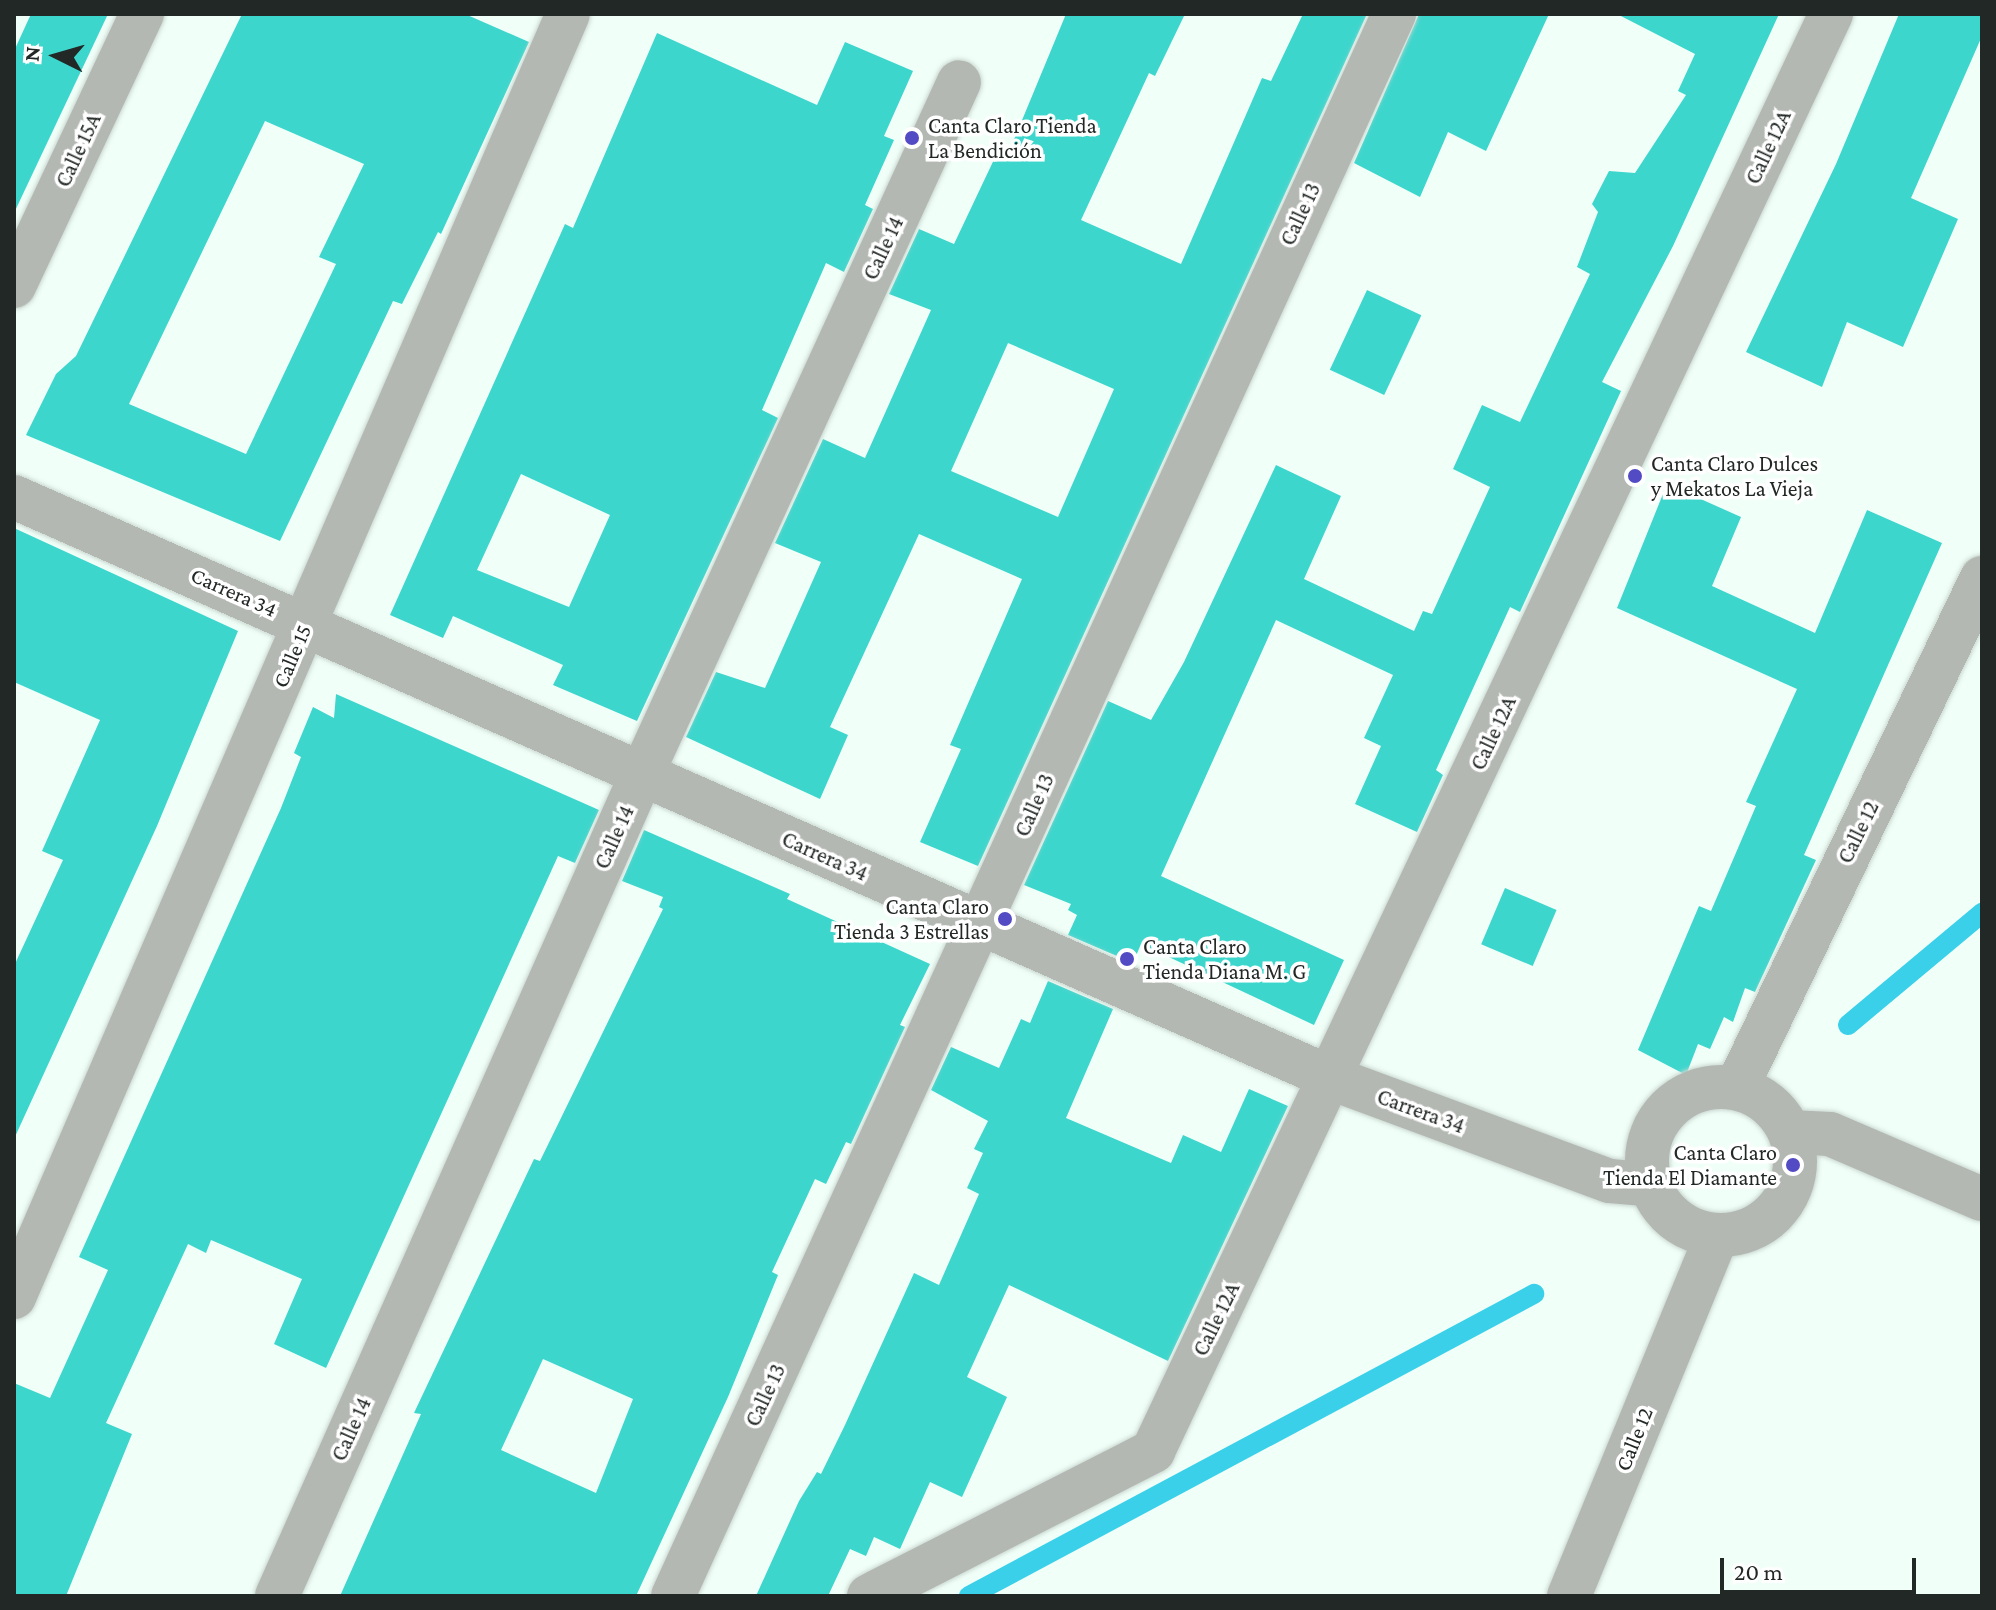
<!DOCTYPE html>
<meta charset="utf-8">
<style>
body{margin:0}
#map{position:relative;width:1996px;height:1610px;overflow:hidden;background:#f0fff8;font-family:"Crimson Pro",serif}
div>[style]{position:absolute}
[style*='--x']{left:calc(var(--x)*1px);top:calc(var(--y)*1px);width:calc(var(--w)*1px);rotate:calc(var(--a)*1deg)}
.stream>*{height:20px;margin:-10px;padding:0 10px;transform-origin:10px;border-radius:10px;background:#3ad0e9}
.building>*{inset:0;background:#3dd6cd;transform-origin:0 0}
.roads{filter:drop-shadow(0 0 2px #cbd8d2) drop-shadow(0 0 2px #cbd8d2)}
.minor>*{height:44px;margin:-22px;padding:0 22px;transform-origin:22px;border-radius:22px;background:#b4b8b3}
.minor>.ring{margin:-22px;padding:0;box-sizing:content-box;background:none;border:44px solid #b4b8b3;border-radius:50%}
.dots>*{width:22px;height:22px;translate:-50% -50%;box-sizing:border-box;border:4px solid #fff;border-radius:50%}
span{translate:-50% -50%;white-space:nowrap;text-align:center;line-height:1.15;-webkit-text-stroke:7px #fff;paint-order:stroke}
.poi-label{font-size:22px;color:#222825}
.left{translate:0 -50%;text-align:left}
.right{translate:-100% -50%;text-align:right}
.street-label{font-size:22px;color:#222825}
.frame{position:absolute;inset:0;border:16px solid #222825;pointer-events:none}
.north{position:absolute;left:16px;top:16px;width:80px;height:80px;-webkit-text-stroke:6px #fff;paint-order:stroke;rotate:275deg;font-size:22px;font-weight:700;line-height:32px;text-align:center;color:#222825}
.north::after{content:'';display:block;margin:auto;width:28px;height:36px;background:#222825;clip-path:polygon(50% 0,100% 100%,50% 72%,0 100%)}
.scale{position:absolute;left:1720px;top:1558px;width:196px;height:36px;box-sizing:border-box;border:4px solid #222825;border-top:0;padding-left:10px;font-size:24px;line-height:28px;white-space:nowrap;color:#222825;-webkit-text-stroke:6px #fff;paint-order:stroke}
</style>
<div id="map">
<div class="stream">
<div style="--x:1848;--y:1025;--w:175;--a:-39.9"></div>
<div style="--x:969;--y:1596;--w:641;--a:-28.13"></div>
</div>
<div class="building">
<div style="clip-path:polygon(31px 14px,108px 14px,14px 213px,14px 51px)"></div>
<div style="clip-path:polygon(evenodd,242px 14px,465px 14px,529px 42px,441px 234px,438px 232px,402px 304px,393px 301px,280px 541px,26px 435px,56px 374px,76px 356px,242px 14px,265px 121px,364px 164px,319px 257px,336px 264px,246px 454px,129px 404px,265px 121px)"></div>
<div style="clip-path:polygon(evenodd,1066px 14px,1185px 14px,1155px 76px,1149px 73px,1081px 220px,1181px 264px,1262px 78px,1271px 81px,1303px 14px,1367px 14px,978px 866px,920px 842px,961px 749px,950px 745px,1022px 579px,919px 534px,830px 727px,848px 735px,820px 799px,686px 737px,716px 672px,765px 688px,821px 562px,775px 543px,823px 439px,865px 458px,931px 310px,889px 294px,919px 229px,954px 244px,999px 149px,1008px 154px,1066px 14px,1008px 343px,1114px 389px,1058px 517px,951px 471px,1008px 343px)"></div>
<div style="clip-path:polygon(1419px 14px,1549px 14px,1486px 151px,1448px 132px,1420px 197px,1354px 163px)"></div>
<div style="clip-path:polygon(1617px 14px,1779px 14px,1673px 246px,1602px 382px,1621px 391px,1520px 612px,1510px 607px,1436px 770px,1443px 775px,1417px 832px,1355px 804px,1381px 746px,1364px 738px,1393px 675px,1276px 620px,1161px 876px,1344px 960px,1314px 1025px,1141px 944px,1133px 963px,1068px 935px,1077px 915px,1068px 910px,1071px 904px,1024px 885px,1108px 701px,1151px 720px,1184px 662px,1276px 465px,1341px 496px,1304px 579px,1414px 631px,1423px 611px,1432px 614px,1490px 487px,1453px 469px,1482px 405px,1520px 422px,1590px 274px,1577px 267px,1598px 212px,1592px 204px,1609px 171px,1635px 173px,1686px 95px,1678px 91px,1695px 54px)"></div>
<div style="clip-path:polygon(1899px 14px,1982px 14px,1982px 36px,1911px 198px,1958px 219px,1903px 347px,1847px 322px,1822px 387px,1746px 352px,1836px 164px)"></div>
<div style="clip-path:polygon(evenodd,657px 33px,817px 105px,845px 42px,913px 71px,884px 136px,894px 140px,865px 205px,873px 209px,844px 272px,826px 263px,762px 410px,778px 418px,637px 721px,553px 685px,563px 665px,453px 616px,443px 638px,390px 615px,565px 224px,573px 228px,657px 33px,521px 474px,610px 515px,569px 607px,477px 570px,521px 474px)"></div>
<div style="left:1367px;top:290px;width:60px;height:88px;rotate:25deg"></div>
<div style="clip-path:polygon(1667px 484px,1741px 517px,1712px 586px,1815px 633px,1867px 510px,1942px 543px,1804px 855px,1816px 860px,1755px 992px,1745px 988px,1733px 1022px,1724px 1017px,1710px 1049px,1698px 1044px,1686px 1075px,1638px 1050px,1699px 906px,1711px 911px,1756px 806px,1746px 802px,1797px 689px,1617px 608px)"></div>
<div style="clip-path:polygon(14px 528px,238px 631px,157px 826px,14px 1139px,14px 966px,63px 860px,42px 851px,100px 720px,14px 682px)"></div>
<div style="clip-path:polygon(336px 694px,599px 810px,575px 863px,558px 856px,326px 1368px,274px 1344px,302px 1279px,211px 1240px,206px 1253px,188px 1244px,106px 1423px,132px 1434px,66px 1596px,14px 1596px,14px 1383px,50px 1398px,108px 1270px,79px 1257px,281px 808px,301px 757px,294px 753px,313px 707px,334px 718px)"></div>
<div style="clip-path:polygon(evenodd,644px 830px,790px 894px,787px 899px,930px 964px,900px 1025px,905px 1027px,851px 1144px,846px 1142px,826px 1184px,815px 1179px,772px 1272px,778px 1275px,728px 1397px,636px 1596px,340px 1596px,421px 1414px,414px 1413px,534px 1159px,540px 1161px,663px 909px,659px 907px,663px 897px,622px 881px,644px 830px,543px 1359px,633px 1399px,596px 1493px,501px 1450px,543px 1359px)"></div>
<div style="left:1505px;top:888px;width:56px;height:61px;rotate:23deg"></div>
<div style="clip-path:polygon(1048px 981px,1113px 1009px,1066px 1118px,1171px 1163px,1183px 1135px,1221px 1152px,1249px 1089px,1288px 1106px,1168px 1361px,1009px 1285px,967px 1377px,1007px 1397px,962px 1497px,930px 1482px,900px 1549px,874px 1537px,866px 1556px,850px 1549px,828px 1596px,756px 1596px,799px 1501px,817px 1472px,821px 1474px,845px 1425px,914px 1273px,939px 1285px,979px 1194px,967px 1188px,983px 1153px,974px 1149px,988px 1121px,931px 1090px,951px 1047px,999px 1068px,1021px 1019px,1030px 1023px)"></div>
</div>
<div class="roads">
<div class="minor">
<div style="--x:14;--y:286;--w:301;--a:-64.8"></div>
<div style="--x:14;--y:497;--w:1439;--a:23.8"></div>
<div style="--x:1331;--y:1078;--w:297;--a:20.3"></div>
<div style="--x:1610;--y:1181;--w:38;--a:5"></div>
<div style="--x:1737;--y:1087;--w:565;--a:-64.3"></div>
<div class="ring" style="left:1647px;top:1087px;width:104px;height:104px"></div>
<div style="--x:1790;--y:1132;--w:40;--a:2.9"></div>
<div style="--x:1830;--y:1134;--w:165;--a:23.2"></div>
<div style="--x:14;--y:1297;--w:1397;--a:-66.65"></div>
<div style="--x:277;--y:1596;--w:897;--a:-66.06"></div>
<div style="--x:641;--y:776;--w:763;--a:-65.38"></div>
<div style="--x:673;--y:1596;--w:1739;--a:-65.5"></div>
<div style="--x:869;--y:1596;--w:319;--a:-27"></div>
<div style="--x:1153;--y:1451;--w:1589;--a:-64.74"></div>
<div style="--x:1569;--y:1596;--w:388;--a:-67.7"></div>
</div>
</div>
<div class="dots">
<div style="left:912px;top:138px;background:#524bc3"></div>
<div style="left:1635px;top:476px;background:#524bc3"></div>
<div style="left:1005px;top:919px;background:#524bc3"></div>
<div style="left:1127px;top:959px;background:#524bc3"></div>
<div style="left:1793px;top:1165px;background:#524bc3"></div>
</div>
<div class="poi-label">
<span class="left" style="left:928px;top:138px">Canta Claro Tienda<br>La Bendición</span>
<span class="left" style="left:1651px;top:476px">Canta Claro Dulces<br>y Mekatos La Vieja</span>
<span class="right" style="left:989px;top:919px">Canta Claro<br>Tienda 3 Estrellas</span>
<span class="left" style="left:1143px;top:959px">Canta Claro<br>Tienda Diana M. G</span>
<span class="right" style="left:1777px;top:1165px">Canta Claro<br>Tienda El Diamante</span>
</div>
<div class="street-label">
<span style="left:1768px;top:147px;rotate:-65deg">Calle 12A</span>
<span style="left:78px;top:150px;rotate:-65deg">Calle 15A</span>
<span style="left:1300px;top:214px;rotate:-65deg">Calle 13</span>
<span style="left:883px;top:248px;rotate:-65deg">Calle 14</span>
<span style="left:234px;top:592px;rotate:24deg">Carrera 34</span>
<span style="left:292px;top:656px;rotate:-67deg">Calle 15</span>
<span style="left:1493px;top:733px;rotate:-65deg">Calle 12A</span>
<span style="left:1034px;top:805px;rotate:-66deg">Calle 13</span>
<span style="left:1858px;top:832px;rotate:-64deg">Calle 12</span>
<span style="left:614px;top:837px;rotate:-66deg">Calle 14</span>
<span style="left:825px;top:856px;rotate:24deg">Carrera 34</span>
<span style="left:1421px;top:1111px;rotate:20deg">Carrera 34</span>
<span style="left:1216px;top:1319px;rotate:-64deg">Calle 12A</span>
<span style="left:765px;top:1395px;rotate:-65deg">Calle 13</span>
<span style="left:351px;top:1429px;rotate:-66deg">Calle 14</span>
<span style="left:1634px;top:1439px;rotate:-68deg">Calle 12</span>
</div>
<div class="frame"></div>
<div class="north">N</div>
<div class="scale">20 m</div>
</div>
